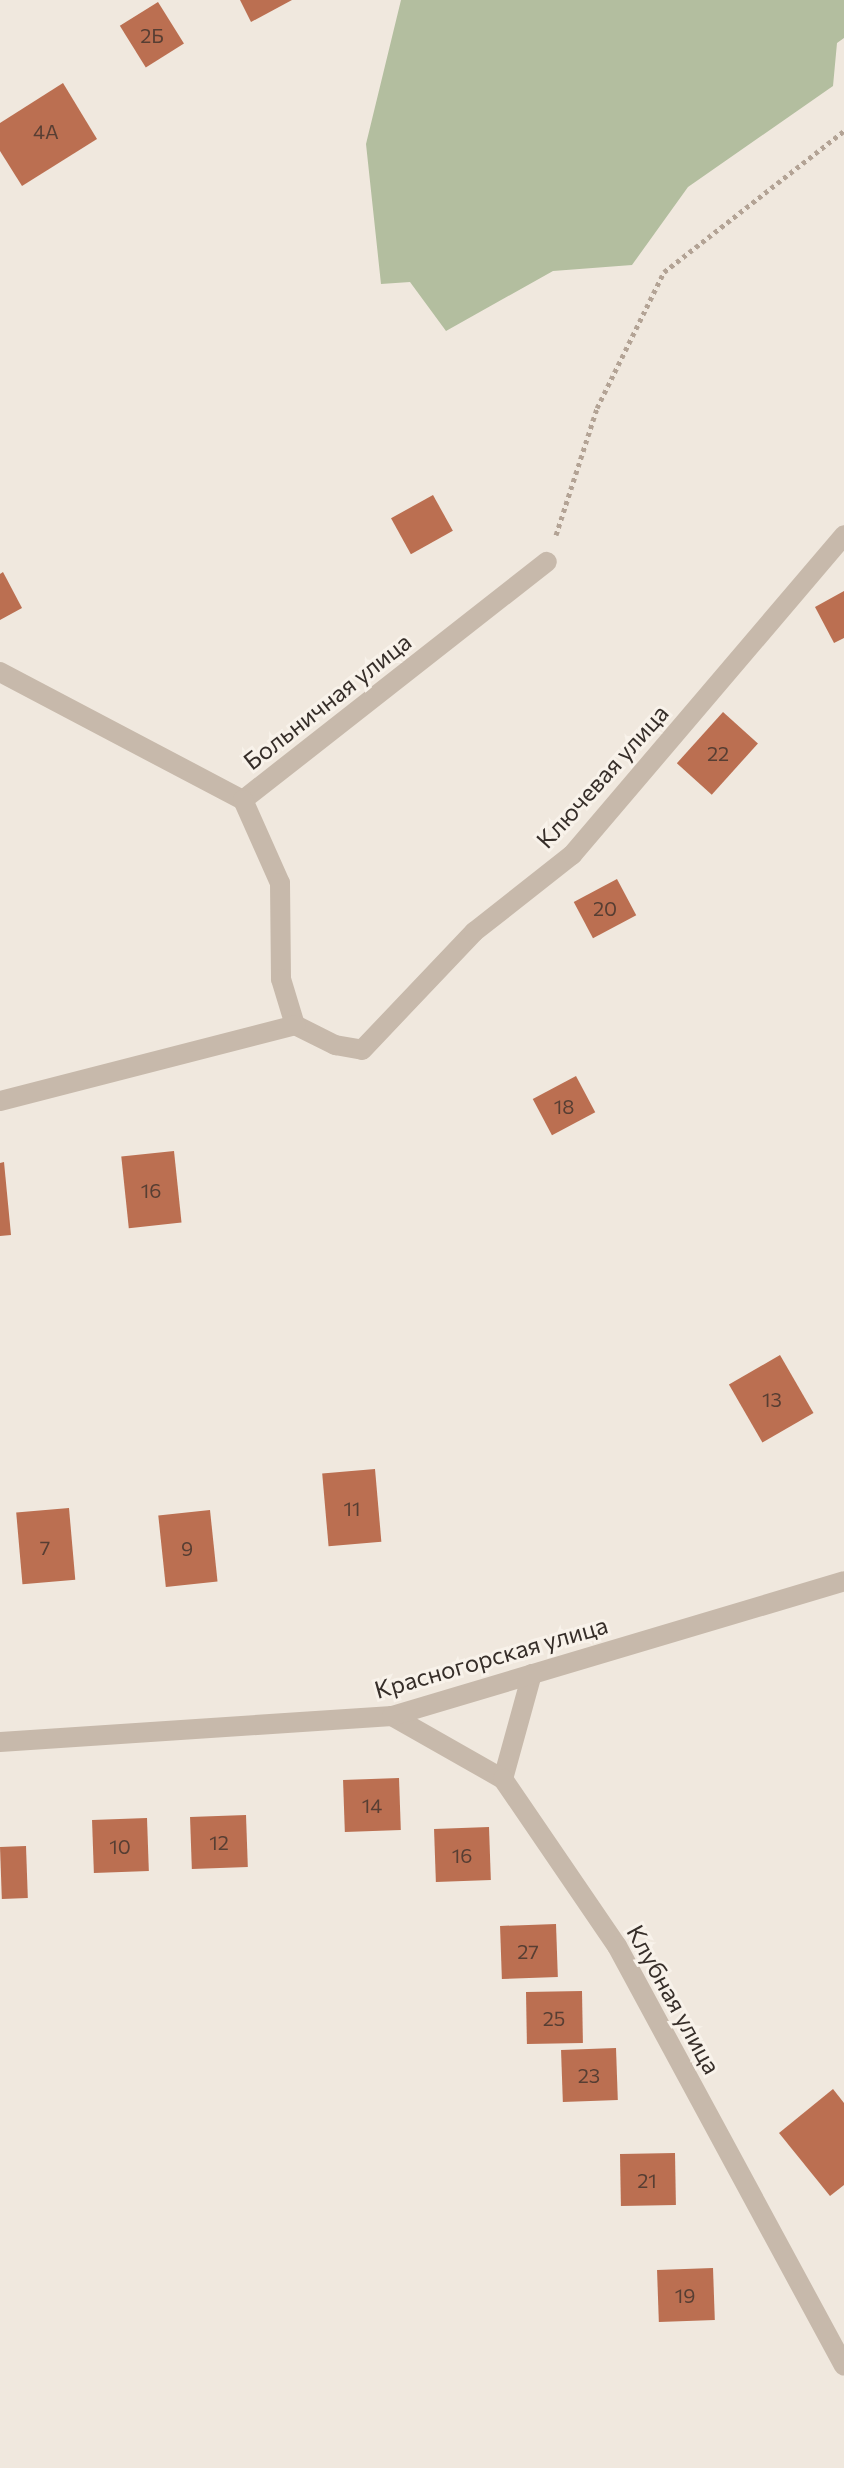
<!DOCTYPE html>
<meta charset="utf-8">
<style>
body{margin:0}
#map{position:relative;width:844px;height:2468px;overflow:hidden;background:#f0e8de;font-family:Commissioner,sans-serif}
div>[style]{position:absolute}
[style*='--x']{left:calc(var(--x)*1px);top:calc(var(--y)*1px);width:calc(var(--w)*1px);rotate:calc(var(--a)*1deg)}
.green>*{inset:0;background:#b3be9f}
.building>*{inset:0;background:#bb6f51;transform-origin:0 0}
.path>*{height:5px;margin-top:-2.5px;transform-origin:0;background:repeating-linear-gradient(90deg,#b3a395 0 4px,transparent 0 8px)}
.service>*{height:20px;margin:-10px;padding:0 10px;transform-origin:10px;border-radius:10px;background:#c7b9ab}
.minor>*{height:20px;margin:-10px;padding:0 10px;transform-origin:10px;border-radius:10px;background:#c7b9ab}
span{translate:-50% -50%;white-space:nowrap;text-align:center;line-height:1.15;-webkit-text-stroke:6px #f8f2ea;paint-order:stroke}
.number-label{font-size:20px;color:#573e33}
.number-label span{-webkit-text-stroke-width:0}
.street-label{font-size:24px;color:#362e29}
</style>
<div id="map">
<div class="green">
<div style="clip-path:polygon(401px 0,844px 0,844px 38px,837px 43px,833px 86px,688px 187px,632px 265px,553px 271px,446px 331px,410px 282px,381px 284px,366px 144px)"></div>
</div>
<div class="building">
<div style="clip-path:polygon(240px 0,292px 0,251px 22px)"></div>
<div style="left:158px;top:2px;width:49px;height:45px;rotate:58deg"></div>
<div style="clip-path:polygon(63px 83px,97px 139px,22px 186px,0 151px,0 123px)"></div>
<div style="left:433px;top:495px;width:41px;height:48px;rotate:61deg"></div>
<div style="clip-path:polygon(3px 572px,22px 608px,0 620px,0 574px)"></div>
<div style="clip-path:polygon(844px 591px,844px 638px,834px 643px,815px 607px)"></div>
<div style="left:723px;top:712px;width:47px;height:69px;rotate:42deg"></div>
<div style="left:617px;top:879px;width:41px;height:49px;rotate:62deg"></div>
<div style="left:576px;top:1076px;width:41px;height:49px;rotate:62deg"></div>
<div style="left:174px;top:1151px;width:72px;height:53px;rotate:84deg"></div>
<div style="clip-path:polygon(4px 1162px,11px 1235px,0 1236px,0 1163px)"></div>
<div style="left:780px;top:1355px;width:67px;height:59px;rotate:60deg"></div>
<div style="left:375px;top:1469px;width:73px;height:53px;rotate:85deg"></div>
<div style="left:69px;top:1508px;width:72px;height:53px;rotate:85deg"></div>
<div style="left:210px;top:1510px;width:72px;height:52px;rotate:84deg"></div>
<div style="left:399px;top:1778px;width:52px;height:56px;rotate:88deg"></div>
<div style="left:246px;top:1815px;width:52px;height:56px;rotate:88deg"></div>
<div style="left:147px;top:1818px;width:53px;height:55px;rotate:88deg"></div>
<div style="left:489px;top:1827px;width:53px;height:55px;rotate:88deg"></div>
<div style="left:26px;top:1846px;width:52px;height:26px;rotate:88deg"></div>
<div style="left:556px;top:1924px;width:53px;height:56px;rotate:88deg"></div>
<div style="left:582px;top:1991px;width:52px;height:56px;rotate:89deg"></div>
<div style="left:616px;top:2048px;width:52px;height:55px;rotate:88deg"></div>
<div style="clip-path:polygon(833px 2089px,844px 2103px,844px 2185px,830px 2196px,779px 2133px)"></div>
<div style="left:675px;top:2153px;width:52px;height:55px;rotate:89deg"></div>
<div style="left:713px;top:2268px;width:52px;height:56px;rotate:88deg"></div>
</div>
<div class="path">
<div style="--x:556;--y:535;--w:133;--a:-72.1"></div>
<div style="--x:597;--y:408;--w:152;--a:-63.8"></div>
<div style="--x:664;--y:272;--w:229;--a:-38.1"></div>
</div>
<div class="service">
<div style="--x:503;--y:1779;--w:109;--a:-74.6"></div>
</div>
<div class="minor">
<div style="--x:0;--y:672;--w:275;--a:27.8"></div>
<div style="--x:243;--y:800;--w:386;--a:-38.1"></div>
<div style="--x:243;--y:800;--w:91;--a:66"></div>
<div style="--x:280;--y:883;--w:96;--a:89.4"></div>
<div style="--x:281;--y:979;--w:48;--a:73.1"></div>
<div style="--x:295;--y:1025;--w:45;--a:26.6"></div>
<div style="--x:335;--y:1045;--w:27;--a:10"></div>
<div style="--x:362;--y:1050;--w:163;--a:-46.5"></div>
<div style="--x:474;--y:932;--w:125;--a:-38.2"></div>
<div style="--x:572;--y:855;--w:420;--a:-49.6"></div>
<div style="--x:0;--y:1101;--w:305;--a:-14.4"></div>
<div style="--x:392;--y:1716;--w:128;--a:29.6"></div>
<div style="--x:503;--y:1779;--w:202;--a:55.7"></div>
<div style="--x:617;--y:1946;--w:477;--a:61.6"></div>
<div style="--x:0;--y:1742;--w:393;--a:-3.8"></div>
<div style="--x:392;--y:1716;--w:472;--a:-16.6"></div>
</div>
<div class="number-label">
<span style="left:152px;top:35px">2Б</span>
<span style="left:46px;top:131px">4А</span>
<span style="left:718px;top:753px">22</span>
<span style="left:605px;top:908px">20</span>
<span style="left:564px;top:1106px">18</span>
<span style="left:151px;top:1190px">16</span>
<span style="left:772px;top:1399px">13</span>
<span style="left:352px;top:1508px">11</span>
<span style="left:45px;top:1547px">7</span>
<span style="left:187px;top:1548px">9</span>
<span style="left:372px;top:1805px">14</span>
<span style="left:219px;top:1842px">12</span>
<span style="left:120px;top:1846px">10</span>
<span style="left:462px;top:1855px">16</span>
<span style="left:528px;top:1951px">27</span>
<span style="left:554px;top:2018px">25</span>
<span style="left:589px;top:2075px">23</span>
<span style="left:647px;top:2180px">21</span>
<span style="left:685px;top:2295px">19</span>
</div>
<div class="street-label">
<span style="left:327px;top:701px;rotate:-38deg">Больничная улица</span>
<span style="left:602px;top:776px;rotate:-48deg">Ключевая улица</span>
<span style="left:491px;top:1657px;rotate:-16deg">Красногорская улица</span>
<span style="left:674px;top:1999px;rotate:61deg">Клубная улица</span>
</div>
</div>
